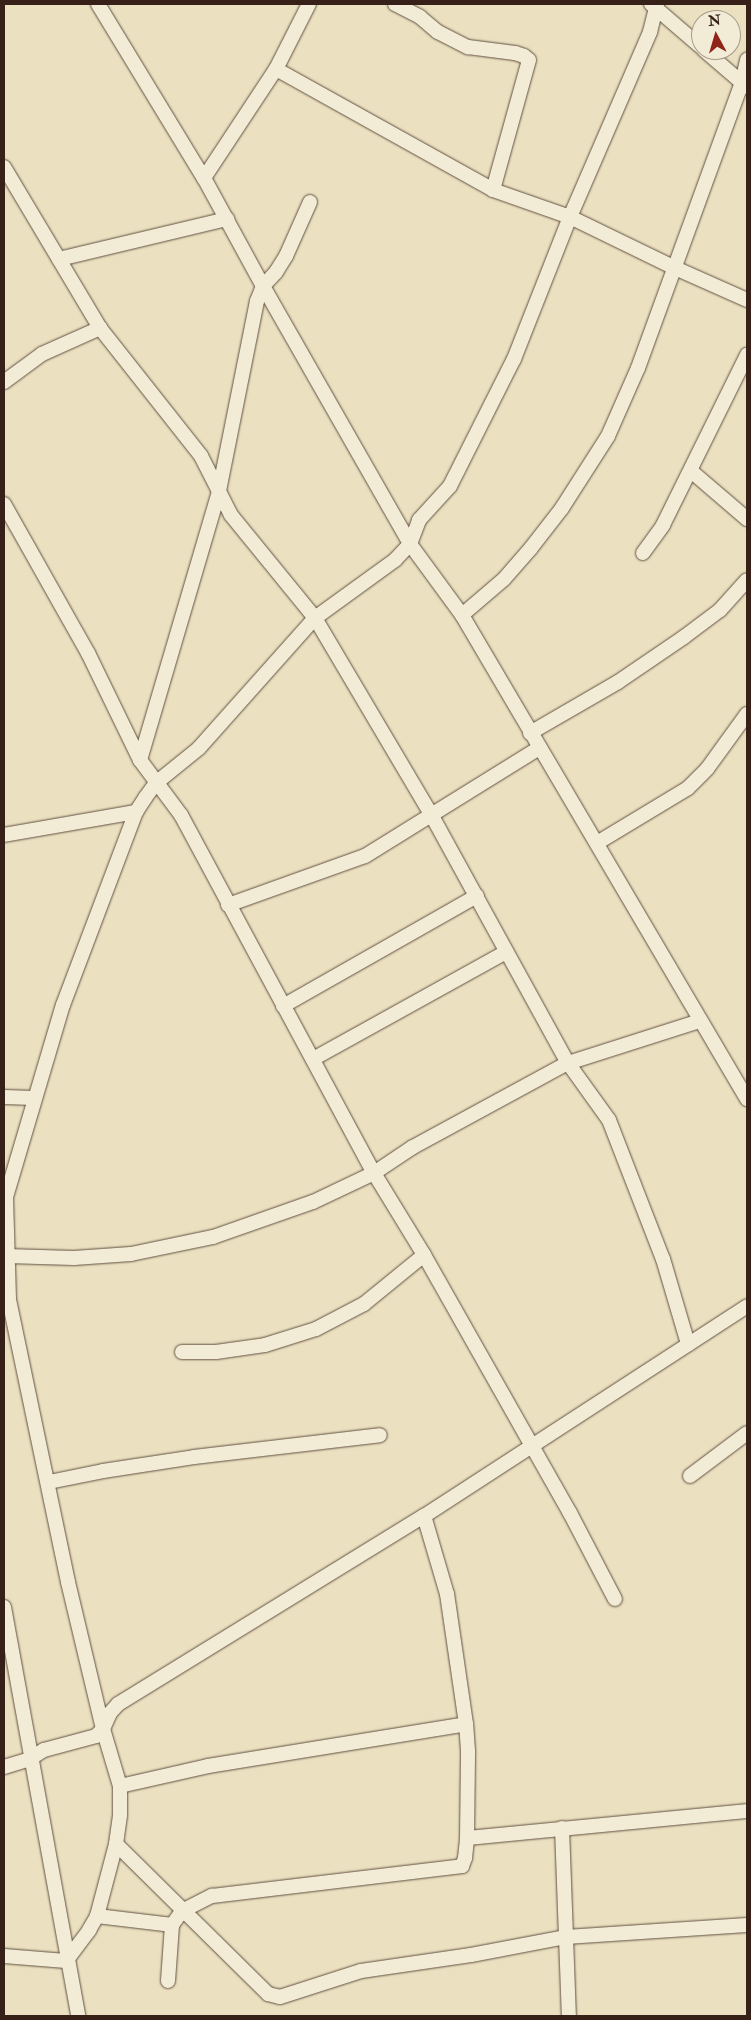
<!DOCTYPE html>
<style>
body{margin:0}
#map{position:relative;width:751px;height:2020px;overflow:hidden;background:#ebe1c0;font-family:"IM FELL Double Pica",serif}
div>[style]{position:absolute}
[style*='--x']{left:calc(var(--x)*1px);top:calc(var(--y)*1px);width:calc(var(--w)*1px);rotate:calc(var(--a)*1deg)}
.roads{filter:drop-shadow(0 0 1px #635042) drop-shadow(0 0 1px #635042)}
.street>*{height:14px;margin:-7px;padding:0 7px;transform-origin:7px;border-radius:7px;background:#f2ecd6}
span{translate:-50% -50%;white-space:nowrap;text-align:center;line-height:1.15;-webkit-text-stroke:4px #f2ecd6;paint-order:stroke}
.frame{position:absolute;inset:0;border:5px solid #362018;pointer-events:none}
.north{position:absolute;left:691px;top:10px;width:50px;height:50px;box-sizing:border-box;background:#f2ecd6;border:1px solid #a79a8a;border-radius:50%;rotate:354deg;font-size:14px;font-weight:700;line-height:20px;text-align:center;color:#362018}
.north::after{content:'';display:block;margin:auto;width:18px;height:22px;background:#8f2418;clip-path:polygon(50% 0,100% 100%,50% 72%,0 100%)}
</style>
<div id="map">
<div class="roads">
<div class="street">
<div style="--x:98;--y:4;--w:204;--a:58.7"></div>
<div style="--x:204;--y:178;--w:123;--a:61.4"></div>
<div style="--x:263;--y:286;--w:297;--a:60.3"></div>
<div style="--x:410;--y:544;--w:88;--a:53.8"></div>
<div style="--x:462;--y:615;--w:562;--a:59.51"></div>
<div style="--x:395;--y:4;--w:28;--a:27"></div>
<div style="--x:420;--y:17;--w:23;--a:40"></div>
<div style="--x:438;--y:32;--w:34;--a:27"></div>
<div style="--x:468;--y:47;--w:47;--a:7.3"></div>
<div style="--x:515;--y:53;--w:9;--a:18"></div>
<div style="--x:524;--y:56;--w:6;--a:39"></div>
<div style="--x:529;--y:60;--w:135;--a:105.5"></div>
<div style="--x:651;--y:4;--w:66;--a:40.7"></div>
<div style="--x:704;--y:50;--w:57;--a:40.7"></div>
<div style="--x:276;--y:69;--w:248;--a:29.1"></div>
<div style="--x:493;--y:190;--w:82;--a:19.3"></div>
<div style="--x:570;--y:217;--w:117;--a:25.9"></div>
<div style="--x:675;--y:268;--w:79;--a:24"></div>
<div style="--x:4;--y:167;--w:187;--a:59.2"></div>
<div style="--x:100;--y:328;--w:163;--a:51.7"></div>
<div style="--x:201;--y:456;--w:66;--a:63"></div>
<div style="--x:231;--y:515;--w:133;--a:50.8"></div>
<div style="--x:315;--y:618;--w:230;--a:59.4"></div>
<div style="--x:432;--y:816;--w:282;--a:61.2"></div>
<div style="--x:568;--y:1063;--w:70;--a:54.3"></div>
<div style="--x:609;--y:1120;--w:149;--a:68.8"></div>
<div style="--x:663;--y:1259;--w:89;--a:73.6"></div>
<div style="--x:204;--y:178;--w:131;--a:-56.6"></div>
<div style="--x:276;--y:69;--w:73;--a:-63.1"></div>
<div style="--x:59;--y:259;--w:173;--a:-13.4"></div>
<div style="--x:4;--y:382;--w:47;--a:-36.4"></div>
<div style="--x:42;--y:354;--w:64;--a:-24.1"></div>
<div style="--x:691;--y:471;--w:74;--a:40.6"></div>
<div style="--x:4;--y:504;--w:171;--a:60.6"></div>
<div style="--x:88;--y:653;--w:119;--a:64.1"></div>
<div style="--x:140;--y:760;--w:69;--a:53.3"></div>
<div style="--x:181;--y:815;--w:407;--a:61.7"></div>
<div style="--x:374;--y:1173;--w:96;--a:58.6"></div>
<div style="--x:424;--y:1255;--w:296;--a:60.5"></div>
<div style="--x:570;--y:1513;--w:97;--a:62.4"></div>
<div style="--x:643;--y:553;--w:34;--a:-54"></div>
<div style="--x:663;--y:525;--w:190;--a:-63.7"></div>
<div style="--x:462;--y:615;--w:55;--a:-40.6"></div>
<div style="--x:504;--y:579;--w:41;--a:-48.9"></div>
<div style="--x:531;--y:548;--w:51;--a:-52.2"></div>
<div style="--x:562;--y:508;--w:85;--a:-57.4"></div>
<div style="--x:608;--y:436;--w:74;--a:-66.2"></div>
<div style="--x:638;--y:368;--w:304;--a:-70"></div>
<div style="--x:742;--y:82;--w:23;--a:-77"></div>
<div style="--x:530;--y:733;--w:102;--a:-30.1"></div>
<div style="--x:618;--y:682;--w:80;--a:-34.3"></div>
<div style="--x:684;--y:637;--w:45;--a:-36.9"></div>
<div style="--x:720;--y:610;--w:40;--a:-48"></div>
<div style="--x:140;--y:760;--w:280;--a:-73.6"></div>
<div style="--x:219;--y:491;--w:194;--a:-78.7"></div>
<div style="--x:257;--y:301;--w:16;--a:-68"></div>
<div style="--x:263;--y:286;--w:19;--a:-47"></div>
<div style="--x:276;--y:272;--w:19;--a:-58"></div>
<div style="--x:286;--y:256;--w:59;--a:-66"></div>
<div style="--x:4;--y:835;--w:134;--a:-9.9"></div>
<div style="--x:597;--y:843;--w:106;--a:-31.1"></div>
<div style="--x:688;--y:788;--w:27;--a:-45"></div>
<div style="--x:707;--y:769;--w:68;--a:-54"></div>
<div style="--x:228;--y:905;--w:145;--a:-19.7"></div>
<div style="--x:365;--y:856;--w:205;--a:-31.8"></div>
<div style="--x:283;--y:1006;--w:223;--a:-29.6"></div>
<div style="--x:313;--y:1059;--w:221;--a:-29"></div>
<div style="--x:4;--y:1097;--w:30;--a:2"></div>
<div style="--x:6;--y:1256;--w:68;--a:1.7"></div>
<div style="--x:74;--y:1258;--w:57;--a:-4"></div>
<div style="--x:131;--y:1254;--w:84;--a:-11.7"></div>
<div style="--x:213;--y:1237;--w:106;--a:-19.3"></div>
<div style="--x:313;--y:1202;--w:68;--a:-25.4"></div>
<div style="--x:374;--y:1173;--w:47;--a:-33.7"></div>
<div style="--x:413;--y:1147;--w:176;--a:-28.5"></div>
<div style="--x:568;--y:1063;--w:139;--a:-17.7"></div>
<div style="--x:182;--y:1352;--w:34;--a:0"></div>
<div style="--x:216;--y:1352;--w:49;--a:-8.1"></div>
<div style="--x:265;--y:1345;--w:53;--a:-17.4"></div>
<div style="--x:316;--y:1329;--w:54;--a:-27.5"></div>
<div style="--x:364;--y:1304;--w:77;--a:-39.2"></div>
<div style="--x:690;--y:1476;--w:71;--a:-37"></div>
<div style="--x:49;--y:1482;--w:55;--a:-11.5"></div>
<div style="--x:103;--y:1471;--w:92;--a:-8.7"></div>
<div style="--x:194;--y:1457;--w:187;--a:-6.7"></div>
<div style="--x:4;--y:1607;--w:416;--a:79.7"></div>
<div style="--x:4;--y:1767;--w:27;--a:-17"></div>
<div style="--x:30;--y:1759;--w:17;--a:-33"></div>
<div style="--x:44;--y:1750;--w:54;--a:-15.1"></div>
<div style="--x:96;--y:1736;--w:10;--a:-45"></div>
<div style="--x:103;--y:1729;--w:17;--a:-66"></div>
<div style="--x:110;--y:1713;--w:12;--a:-48"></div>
<div style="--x:118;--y:1704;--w:359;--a:-31.6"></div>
<div style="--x:424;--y:1516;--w:385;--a:-33"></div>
<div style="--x:120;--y:1786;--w:90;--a:-12.8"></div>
<div style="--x:208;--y:1766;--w:261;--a:-9.2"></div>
<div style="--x:562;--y:1828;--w:188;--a:87.9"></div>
<div style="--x:467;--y:1838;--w:281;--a:-5.5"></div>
<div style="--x:116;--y:1844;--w:214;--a:44.6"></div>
<div style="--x:268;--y:1994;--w:12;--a:14"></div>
<div style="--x:280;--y:1997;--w:85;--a:-17.8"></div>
<div style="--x:361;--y:1971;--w:111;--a:-8.3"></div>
<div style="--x:471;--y:1955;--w:97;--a:-10.7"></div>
<div style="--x:566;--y:1937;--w:181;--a:-3.8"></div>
<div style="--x:97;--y:1916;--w:76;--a:6.8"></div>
<div style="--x:4;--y:1956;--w:62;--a:4.6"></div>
<div style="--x:66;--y:1961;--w:39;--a:-53"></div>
<div style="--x:89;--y:1930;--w:16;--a:-60"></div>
<div style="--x:97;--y:1916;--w:74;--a:-75.2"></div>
<div style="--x:116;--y:1844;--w:30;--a:-82"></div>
<div style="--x:120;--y:1814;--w:28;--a:-90"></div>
<div style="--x:120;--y:1786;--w:59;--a:-106.6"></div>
<div style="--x:103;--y:1729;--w:151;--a:-103.4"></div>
<div style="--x:68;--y:1582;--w:289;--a:-101.8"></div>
<div style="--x:9;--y:1299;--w:102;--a:-91.7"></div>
<div style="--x:6;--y:1197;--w:200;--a:-73.5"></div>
<div style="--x:63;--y:1005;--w:206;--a:-69.3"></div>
<div style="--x:136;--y:812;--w:17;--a:-57"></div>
<div style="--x:145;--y:798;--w:19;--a:-54"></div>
<div style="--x:156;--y:783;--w:55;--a:-39.1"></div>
<div style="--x:199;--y:748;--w:174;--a:-48.3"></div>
<div style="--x:315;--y:618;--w:99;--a:-35.9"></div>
<div style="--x:395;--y:560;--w:22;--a:-47"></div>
<div style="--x:410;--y:544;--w:26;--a:-69"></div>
<div style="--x:419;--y:520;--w:46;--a:-47.6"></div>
<div style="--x:450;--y:486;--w:142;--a:-63.3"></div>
<div style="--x:514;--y:359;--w:153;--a:-68.5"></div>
<div style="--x:570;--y:217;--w:202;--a:-66.6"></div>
<div style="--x:650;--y:32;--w:29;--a:-76"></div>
<div style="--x:168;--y:1981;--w:56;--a:-85.9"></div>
<div style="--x:172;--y:1925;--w:17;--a:-54"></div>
<div style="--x:182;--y:1911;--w:34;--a:-27"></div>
<div style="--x:212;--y:1896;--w:252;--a:-6.8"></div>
<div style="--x:462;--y:1866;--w:9;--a:-69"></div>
<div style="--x:465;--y:1858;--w:20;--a:-84"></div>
<div style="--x:467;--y:1838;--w:87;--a:-89.3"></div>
<div style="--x:468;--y:1751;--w:27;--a:-94"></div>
<div style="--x:466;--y:1724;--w:131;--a:-98.3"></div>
<div style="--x:447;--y:1594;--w:81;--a:-106.4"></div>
</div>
</div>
<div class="frame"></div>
<div class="north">N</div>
</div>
